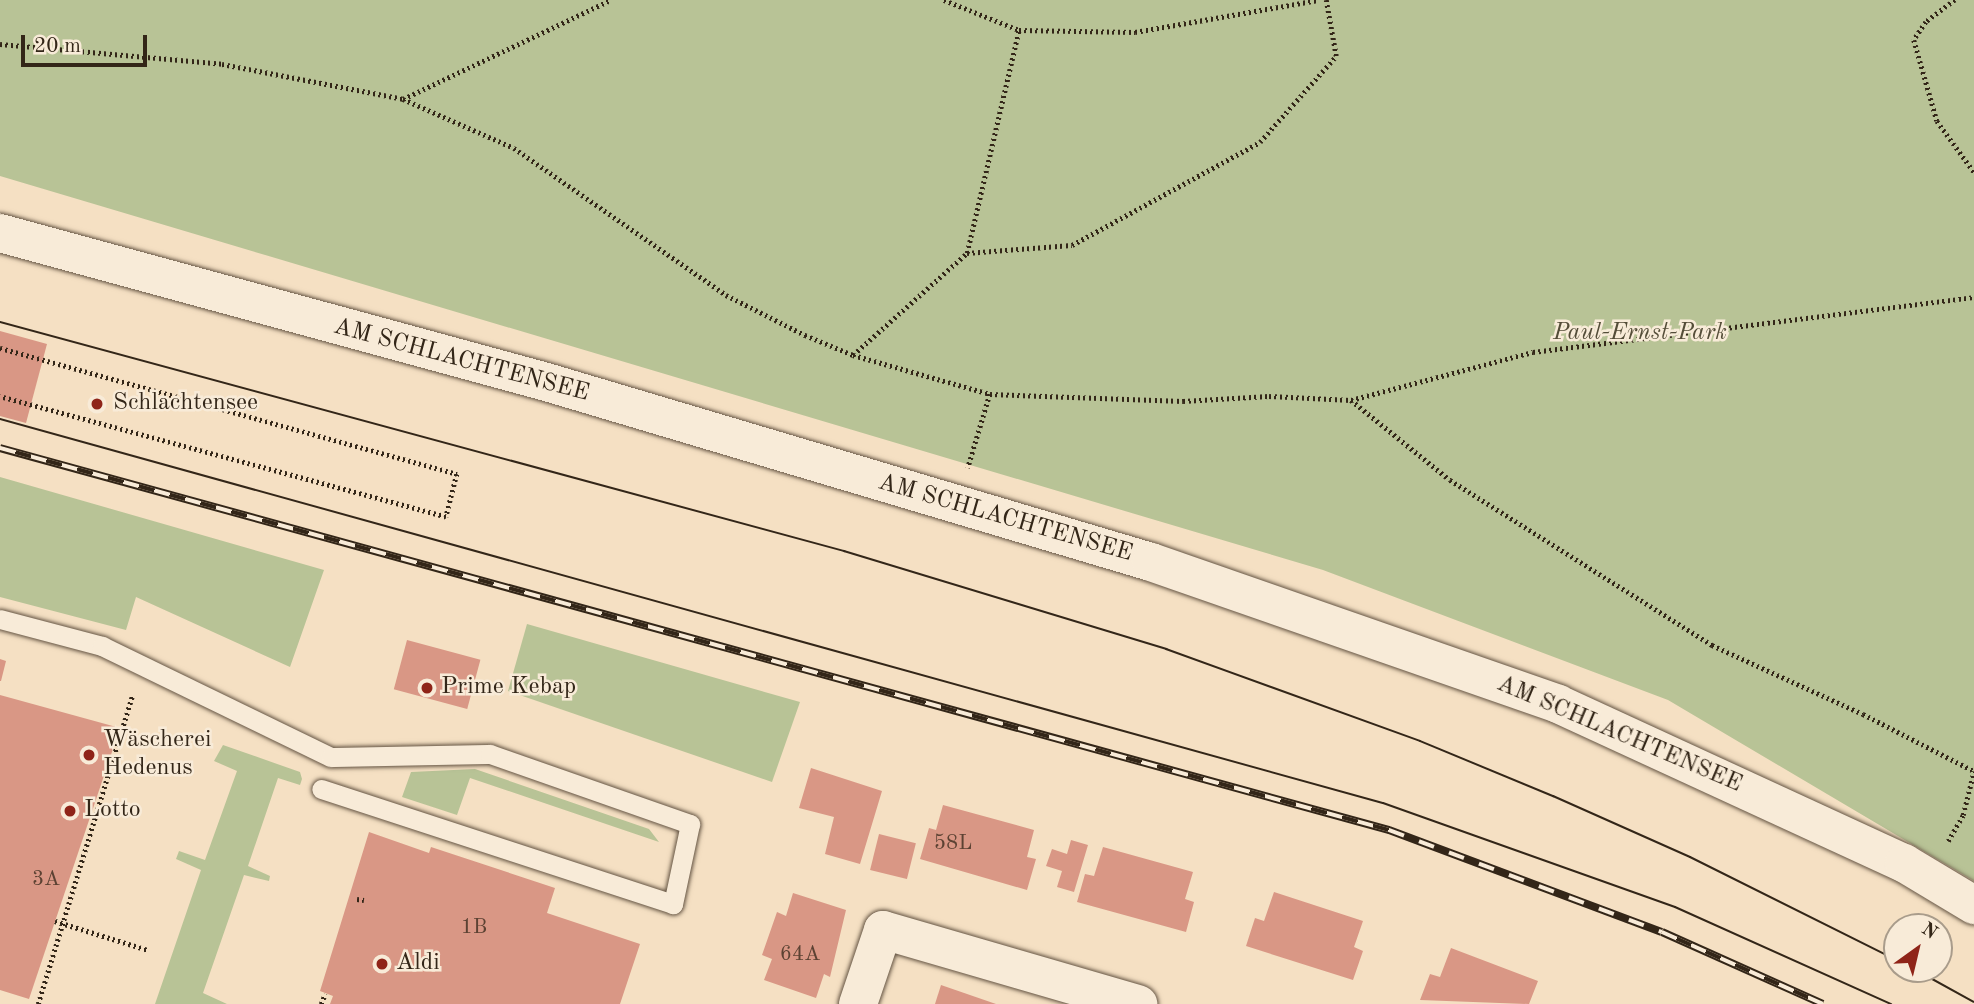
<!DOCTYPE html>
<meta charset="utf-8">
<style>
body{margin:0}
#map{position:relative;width:1974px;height:1004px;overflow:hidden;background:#f5e0c3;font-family:"Old Standard TT",serif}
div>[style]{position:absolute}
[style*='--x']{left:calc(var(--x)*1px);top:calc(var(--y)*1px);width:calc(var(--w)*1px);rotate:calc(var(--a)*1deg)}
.green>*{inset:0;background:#b8c396}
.building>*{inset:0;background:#d99785;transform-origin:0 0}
.path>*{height:4.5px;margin-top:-2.25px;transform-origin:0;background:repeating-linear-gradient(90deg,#332618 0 2px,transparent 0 5.5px)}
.roads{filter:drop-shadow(0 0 2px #645443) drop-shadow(0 0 2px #645443)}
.service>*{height:19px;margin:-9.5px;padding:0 9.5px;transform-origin:9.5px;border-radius:9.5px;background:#f8ebd8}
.minor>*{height:38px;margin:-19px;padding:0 19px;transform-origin:19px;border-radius:19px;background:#f8ebd8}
.tram>*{height:2px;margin:-1px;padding:0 1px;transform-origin:1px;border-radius:1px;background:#332618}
.rail>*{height:8px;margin-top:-4px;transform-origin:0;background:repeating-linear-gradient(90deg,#f8ebd8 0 16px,#332618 0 32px);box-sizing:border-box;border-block:2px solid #332618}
.dots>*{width:19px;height:19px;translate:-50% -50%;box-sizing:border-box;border:4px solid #f8ebd8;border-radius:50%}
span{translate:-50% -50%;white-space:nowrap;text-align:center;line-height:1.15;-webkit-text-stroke:5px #f8ebd8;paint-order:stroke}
.number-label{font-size:21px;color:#5c4233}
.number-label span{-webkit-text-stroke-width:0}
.park-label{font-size:24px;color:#544d38;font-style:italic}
.street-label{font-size:24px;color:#332618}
.poi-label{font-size:24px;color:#332618}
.left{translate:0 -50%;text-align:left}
.north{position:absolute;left:1883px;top:913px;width:70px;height:70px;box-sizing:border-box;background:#f8ebd8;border:2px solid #a99c8b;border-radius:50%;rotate:34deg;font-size:19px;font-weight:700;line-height:28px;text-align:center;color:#332618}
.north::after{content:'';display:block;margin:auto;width:24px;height:32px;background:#8f2418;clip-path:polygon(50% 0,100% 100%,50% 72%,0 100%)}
.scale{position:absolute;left:21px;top:35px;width:126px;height:32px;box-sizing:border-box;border:4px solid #332618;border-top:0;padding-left:9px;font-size:21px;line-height:24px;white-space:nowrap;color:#332618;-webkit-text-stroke:5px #f8ebd8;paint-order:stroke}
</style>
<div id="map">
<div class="green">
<div style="clip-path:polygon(0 0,1974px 0,1974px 881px,1668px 700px,1323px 570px,0 176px)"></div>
<div style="clip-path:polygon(0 477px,324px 570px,290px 667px,136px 597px,126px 630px,0 597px)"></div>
<div style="clip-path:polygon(527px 624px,800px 702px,772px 782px,508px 691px)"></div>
<div style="clip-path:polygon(223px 745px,300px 772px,302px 779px,300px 785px,278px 778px,248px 866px,270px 876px,269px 881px,244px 875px,203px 993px,227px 1004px,155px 1004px,201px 870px,176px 859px,179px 851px,205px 860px,237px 771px,214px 761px)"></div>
<div style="clip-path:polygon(475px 769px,649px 829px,659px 842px,470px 778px,457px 815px,402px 797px,411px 772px)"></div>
</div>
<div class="building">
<div style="clip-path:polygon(0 331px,47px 344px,26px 423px,0 416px)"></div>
<div style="left:407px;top:640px;width:76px;height:51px;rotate:15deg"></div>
<div style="clip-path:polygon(0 659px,6px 661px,1px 681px,0 681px)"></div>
<div style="clip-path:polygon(0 695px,120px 728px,29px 999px,0 990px)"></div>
<div style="clip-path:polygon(811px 768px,882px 791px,860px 864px,825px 854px,834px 817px,799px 808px)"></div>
<div style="clip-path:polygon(943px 805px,1034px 830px,1027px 857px,1036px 859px,1027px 890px,920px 859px,929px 828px,936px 830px)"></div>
<div style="clip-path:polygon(369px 832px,429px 853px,431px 847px,555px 888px,547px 913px,640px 944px,620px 1004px,330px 1004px,333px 996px,320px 991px)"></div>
<div style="left:879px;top:834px;width:38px;height:37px;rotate:14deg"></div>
<div style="clip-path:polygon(1071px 840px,1088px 845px,1074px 892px,1057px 887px,1062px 871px,1046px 866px,1052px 849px,1067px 854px)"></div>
<div style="clip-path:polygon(1103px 847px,1193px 872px,1185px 899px,1194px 902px,1186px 932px,1077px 902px,1085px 874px,1094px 876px)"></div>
<div style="clip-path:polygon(1274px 892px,1363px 921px,1354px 947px,1363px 951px,1353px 980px,1246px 946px,1255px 918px,1264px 921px)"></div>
<div style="clip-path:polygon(793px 893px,846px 910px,830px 977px,824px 974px,816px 998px,764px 980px,772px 959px,762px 955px,777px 912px,786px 916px)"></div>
<div style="clip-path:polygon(1451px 948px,1538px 981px,1529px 1004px,1420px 1000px,1430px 974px,1440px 977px)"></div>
<div style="clip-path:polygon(941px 985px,996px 1004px,935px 1004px)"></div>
</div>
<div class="path">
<div style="--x:944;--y:0;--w:81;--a:21.8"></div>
<div style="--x:1019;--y:30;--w:116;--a:1"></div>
<div style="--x:1135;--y:32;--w:186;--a:-9.9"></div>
<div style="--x:1955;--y:0;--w:36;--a:143"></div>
<div style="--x:1926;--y:22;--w:22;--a:124"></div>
<div style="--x:1914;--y:40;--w:84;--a:74.1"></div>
<div style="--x:1937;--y:121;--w:63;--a:54"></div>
<div style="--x:0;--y:44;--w:223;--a:5.1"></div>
<div style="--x:222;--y:64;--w:184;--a:10.9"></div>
<div style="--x:403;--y:99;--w:121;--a:23.8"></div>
<div style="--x:514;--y:148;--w:258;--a:34.7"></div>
<div style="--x:726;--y:295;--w:89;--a:26.9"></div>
<div style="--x:805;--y:335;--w:52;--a:22.6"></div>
<div style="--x:853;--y:355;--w:142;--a:15.9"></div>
<div style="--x:990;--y:394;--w:77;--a:106.6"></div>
<div style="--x:403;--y:99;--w:230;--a:-25.5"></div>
<div style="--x:967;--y:253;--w:105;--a:-4.4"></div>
<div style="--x:1072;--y:245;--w:214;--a:-28.7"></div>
<div style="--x:1260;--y:142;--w:115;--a:-48.5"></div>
<div style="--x:1336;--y:56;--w:57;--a:-100.1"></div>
<div style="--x:0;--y:348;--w:474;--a:15.4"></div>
<div style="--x:457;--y:474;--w:44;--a:104.3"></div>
<div style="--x:446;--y:517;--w:462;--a:-164.9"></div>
<div style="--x:853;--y:355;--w:153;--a:-41.8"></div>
<div style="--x:967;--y:253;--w:229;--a:-76.9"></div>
<div style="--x:990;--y:394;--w:193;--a:2.1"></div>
<div style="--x:1183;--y:401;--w:86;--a:-3.3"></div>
<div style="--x:1269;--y:396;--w:82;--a:2.8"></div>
<div style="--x:1351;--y:400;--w:188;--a:-14.8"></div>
<div style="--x:1533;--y:352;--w:444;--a:-7.1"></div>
<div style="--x:1351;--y:400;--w:127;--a:38.9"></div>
<div style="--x:1450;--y:480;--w:310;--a:32.2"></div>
<div style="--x:1712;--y:645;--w:166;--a:24.6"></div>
<div style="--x:1863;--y:714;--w:125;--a:27.2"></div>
<div style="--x:1948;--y:841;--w:30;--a:-60"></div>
<div style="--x:1963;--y:815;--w:45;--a:-76"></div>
<div style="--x:357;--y:899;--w:7;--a:8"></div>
<div style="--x:55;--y:921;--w:97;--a:17.3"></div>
<div style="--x:38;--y:1004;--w:324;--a:-73"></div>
<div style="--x:321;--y:1004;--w:11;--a:-68"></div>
</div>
<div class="roads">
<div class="service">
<div style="--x:0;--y:619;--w:106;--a:14.8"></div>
<div style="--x:102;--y:646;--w:254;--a:25.9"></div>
<div style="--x:331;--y:757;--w:159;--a:-1.1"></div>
<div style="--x:490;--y:754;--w:212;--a:19.3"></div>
<div style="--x:690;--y:824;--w:82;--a:102"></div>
<div style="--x:673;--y:904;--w:370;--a:-161.9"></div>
</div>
<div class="minor">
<div style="--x:0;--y:233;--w:563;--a:15.25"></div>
<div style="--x:543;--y:381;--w:634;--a:16.58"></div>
<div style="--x:1151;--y:562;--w:431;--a:19.2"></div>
<div style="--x:1558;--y:704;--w:381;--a:24.7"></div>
<div style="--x:1904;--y:863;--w:82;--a:31"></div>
<div style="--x:858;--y:1004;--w:78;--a:-71.3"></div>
<div style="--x:883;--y:930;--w:266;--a:16.2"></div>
</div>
</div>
<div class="tram">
<div style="--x:0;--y:322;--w:875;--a:15.18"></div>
<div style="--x:844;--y:551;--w:337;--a:16.9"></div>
<div style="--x:1166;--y:649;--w:270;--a:19.9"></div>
<div style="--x:1420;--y:741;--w:144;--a:22.5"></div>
<div style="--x:1553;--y:796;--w:150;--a:24"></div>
<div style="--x:1690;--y:857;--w:231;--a:26.5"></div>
<div style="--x:0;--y:419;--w:1435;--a:15.52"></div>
<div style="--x:1383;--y:803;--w:310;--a:19.6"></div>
<div style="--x:1675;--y:907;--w:237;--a:24.2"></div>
<div style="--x:1914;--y:969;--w:68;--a:28.8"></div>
</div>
<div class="rail">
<div style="--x:0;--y:448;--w:1441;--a:15.38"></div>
<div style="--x:1389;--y:830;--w:291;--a:20.5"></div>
<div style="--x:1662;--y:932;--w:176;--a:24.1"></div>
</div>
<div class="dots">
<div style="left:97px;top:404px;background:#8f2418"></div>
<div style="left:427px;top:688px;background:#8f2418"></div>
<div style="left:89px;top:755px;background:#8f2418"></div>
<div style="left:70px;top:811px;background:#8f2418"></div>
<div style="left:382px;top:964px;background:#8f2418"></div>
</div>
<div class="number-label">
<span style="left:953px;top:844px">58L</span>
<span style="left:46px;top:880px">3A</span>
<span style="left:474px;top:928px">1B</span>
<span style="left:800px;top:955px">64A</span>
</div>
<div class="park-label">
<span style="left:1640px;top:334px">Paul-Ernst-Park</span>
</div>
<div class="street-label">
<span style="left:461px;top:361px;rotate:15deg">AM SCHLACHTENSEE</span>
<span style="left:1005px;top:519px;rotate:16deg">AM SCHLACHTENSEE</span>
<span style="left:1619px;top:735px;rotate:23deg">AM SCHLACHTENSEE</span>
</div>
<div class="poi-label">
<span class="left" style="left:113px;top:404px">Schlachtensee</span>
<span class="left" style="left:441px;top:688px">Prime Kebap</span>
<span class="left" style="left:103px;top:755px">Wäscherei<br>Hedenus</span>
<span class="left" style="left:84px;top:811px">Lotto</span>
<span class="left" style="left:396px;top:964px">Aldi</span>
</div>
<div class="north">N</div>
<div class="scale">20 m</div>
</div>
